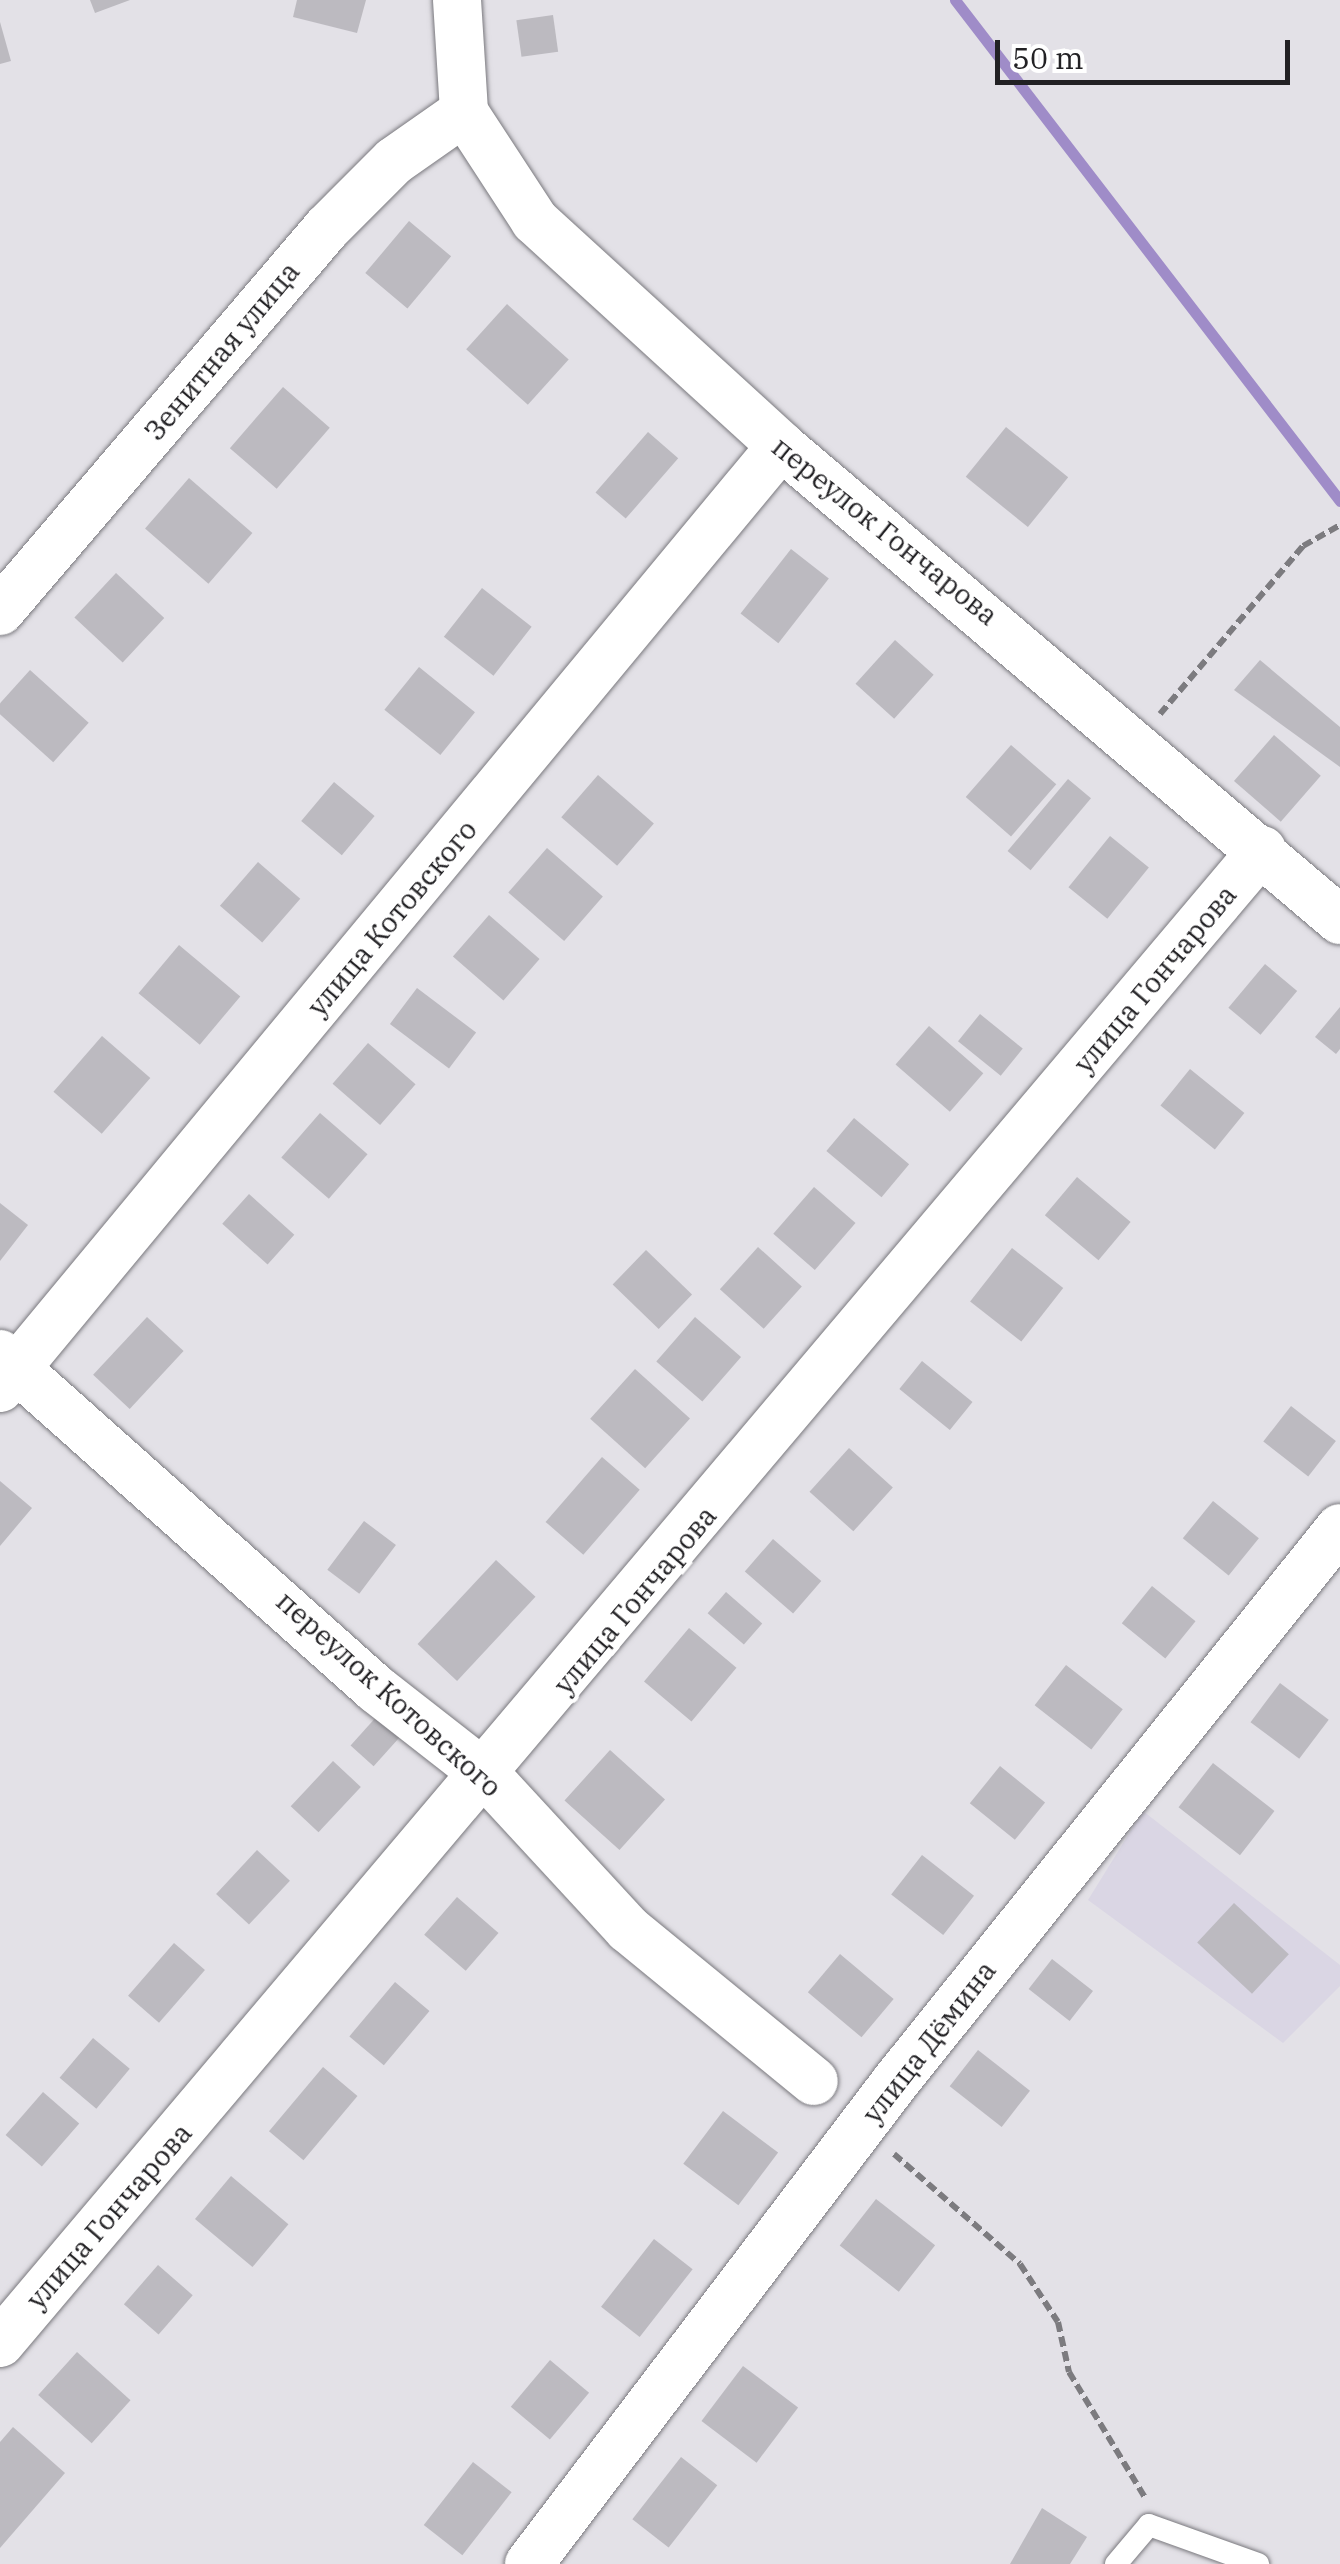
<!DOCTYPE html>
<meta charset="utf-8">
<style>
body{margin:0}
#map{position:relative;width:1340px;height:2564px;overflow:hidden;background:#e3e1e7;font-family:"IBM Plex Serif",serif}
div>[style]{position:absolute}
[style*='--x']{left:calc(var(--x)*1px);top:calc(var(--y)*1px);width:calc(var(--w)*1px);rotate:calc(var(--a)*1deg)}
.built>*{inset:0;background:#dad6e4}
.stream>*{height:11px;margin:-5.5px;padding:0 5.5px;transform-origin:5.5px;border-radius:5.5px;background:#9f8cc8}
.building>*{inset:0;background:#bcbac0;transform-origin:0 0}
.path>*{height:6px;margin-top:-3px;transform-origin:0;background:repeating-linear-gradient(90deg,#7c7b7f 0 10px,transparent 0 15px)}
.roads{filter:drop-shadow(0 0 2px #7a797e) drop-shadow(0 0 2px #7a797e)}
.service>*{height:22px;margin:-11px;padding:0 11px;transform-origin:11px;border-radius:11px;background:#fff}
.minor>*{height:48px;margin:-24px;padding:0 24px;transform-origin:24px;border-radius:24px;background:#fff}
span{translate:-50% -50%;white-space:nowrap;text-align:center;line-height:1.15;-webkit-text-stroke:9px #fff;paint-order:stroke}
.street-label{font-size:28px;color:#222124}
.scale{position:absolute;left:995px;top:40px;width:295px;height:45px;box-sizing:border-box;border:5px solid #222124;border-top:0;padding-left:12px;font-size:30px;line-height:35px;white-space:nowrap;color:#222124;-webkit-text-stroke:8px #fff;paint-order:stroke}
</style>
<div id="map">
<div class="built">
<div style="clip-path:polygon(1143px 1811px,1340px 1965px,1340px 1986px,1283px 2043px,1088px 1900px)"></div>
</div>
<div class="stream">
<div style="--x:955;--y:0;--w:632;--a:52.46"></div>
</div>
<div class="building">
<div style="clip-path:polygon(90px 0,130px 0,95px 13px)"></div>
<div style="clip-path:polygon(297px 0,366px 0,357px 33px,293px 17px)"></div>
<div style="left:553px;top:15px;width:37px;height:37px;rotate:82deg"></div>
<div style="clip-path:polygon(0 22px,11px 61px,0 64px)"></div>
<div style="left:409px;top:221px;width:55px;height:68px;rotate:40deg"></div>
<div style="left:507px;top:304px;width:83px;height:61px;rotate:42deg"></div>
<div style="left:283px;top:387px;width:62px;height:81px;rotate:41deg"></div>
<div style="left:1006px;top:427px;width:80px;height:64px;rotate:39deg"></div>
<div style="left:648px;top:432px;width:40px;height:80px;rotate:41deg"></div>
<div style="left:189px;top:478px;width:84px;height:67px;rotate:41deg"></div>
<div style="left:791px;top:549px;width:48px;height:82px;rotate:38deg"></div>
<div style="left:116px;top:573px;width:66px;height:61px;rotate:43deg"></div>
<div style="left:482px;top:588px;width:63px;height:62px;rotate:38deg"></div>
<div style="left:895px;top:640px;width:52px;height:59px;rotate:42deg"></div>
<div style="clip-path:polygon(1260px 660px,1340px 727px,1340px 767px,1234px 690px)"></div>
<div style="left:419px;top:667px;width:72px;height:55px;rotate:39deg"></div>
<div style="left:30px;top:670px;width:79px;height:53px;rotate:42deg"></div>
<div style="left:1274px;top:735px;width:62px;height:61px;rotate:41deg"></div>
<div style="left:1011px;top:745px;width:60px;height:69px;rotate:41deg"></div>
<div style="left:598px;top:775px;width:74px;height:56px;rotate:41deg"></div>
<div style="left:1068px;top:779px;width:30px;height:94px;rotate:40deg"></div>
<div style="left:334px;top:782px;width:53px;height:51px;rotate:40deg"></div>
<div style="left:1110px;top:836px;width:50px;height:66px;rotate:39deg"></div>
<div style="left:547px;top:848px;width:74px;height:59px;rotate:41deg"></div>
<div style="left:258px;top:862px;width:56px;height:58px;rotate:41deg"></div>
<div style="left:489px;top:915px;width:67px;height:55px;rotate:41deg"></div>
<div style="left:179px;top:945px;width:80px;height:63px;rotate:40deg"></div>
<div style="left:1265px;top:964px;width:42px;height:57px;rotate:40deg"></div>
<div style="left:417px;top:988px;width:74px;height:45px;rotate:37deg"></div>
<div style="clip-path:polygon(1340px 1007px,1340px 1049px,1336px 1054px,1315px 1037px)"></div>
<div style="left:980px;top:1014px;width:55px;height:35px;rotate:39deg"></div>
<div style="left:929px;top:1026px;width:72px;height:51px;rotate:41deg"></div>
<div style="left:102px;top:1036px;width:64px;height:74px;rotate:41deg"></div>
<div style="left:368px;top:1043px;width:63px;height:54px;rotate:41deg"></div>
<div style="left:1190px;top:1069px;width:70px;height:47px;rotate:39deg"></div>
<div style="left:320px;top:1113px;width:63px;height:59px;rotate:41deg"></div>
<div style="left:854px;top:1118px;width:72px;height:43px;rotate:40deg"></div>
<div style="left:1077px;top:1177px;width:70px;height:50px;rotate:40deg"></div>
<div style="left:814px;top:1187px;width:55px;height:62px;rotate:41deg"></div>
<div style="left:249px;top:1194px;width:61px;height:40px;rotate:42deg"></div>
<div style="clip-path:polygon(0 1203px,28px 1225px,0 1261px)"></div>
<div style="left:758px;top:1247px;width:59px;height:57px;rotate:42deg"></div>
<div style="left:1012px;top:1248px;width:65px;height:68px;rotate:38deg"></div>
<div style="left:646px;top:1250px;width:64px;height:48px;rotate:44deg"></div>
<div style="left:147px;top:1317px;width:50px;height:79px;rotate:43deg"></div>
<div style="left:695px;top:1317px;width:61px;height:59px;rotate:41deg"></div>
<div style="left:922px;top:1361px;width:65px;height:36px;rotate:39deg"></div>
<div style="left:635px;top:1369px;width:74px;height:67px;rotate:42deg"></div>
<div style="left:1291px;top:1406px;width:57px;height:45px;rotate:38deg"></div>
<div style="left:849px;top:1448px;width:59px;height:59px;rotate:42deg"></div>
<div style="left:602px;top:1457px;width:50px;height:86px;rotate:41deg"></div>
<div style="clip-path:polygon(0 1481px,32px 1508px,0 1546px)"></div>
<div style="left:1213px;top:1501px;width:59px;height:48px;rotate:39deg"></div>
<div style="left:364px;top:1521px;width:40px;height:61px;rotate:37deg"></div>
<div style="left:773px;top:1539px;width:64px;height:43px;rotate:41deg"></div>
<div style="left:496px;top:1560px;width:54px;height:115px;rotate:43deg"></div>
<div style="left:1152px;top:1586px;width:56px;height:48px;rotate:39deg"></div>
<div style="left:726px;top:1592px;width:48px;height:28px;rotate:41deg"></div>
<div style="left:689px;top:1628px;width:62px;height:70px;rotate:40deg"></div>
<div style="left:1066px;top:1665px;width:72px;height:51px;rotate:38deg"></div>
<div style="left:1280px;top:1683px;width:61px;height:49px;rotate:37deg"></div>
<div style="left:378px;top:1715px;width:31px;height:41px;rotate:42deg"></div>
<div style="left:610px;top:1750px;width:74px;height:68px;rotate:42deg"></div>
<div style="left:333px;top:1761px;width:38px;height:62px;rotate:43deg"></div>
<div style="left:1213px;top:1763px;width:78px;height:56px;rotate:38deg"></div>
<div style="left:1000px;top:1766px;width:58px;height:48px;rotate:39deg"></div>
<div style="left:257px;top:1850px;width:45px;height:60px;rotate:43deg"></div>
<div style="left:922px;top:1855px;width:66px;height:50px;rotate:38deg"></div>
<div style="left:457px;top:1897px;width:55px;height:50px;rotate:41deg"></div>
<div style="left:1234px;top:1903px;width:75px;height:54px;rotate:43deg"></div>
<div style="left:174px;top:1943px;width:41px;height:70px;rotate:41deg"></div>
<div style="left:840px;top:1954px;width:70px;height:50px;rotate:40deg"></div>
<div style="left:1052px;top:1959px;width:52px;height:38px;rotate:38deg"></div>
<div style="left:395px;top:1982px;width:45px;height:71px;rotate:40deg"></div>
<div style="left:93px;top:2038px;width:48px;height:52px;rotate:40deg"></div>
<div style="left:978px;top:2050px;width:66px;height:46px;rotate:38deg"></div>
<div style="left:323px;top:2067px;width:45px;height:84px;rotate:40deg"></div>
<div style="left:43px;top:2092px;width:48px;height:57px;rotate:41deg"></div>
<div style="left:723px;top:2111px;width:69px;height:66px;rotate:37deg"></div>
<div style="left:231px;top:2176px;width:75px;height:56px;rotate:40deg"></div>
<div style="left:876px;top:2199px;width:75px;height:59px;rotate:38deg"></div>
<div style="left:654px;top:2239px;width:49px;height:86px;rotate:38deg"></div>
<div style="left:158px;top:2265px;width:46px;height:52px;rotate:41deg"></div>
<div style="left:77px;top:2352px;width:72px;height:58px;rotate:42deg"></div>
<div style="left:550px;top:2360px;width:51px;height:61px;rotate:40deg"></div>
<div style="left:743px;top:2366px;width:69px;height:69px;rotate:37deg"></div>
<div style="clip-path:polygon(13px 2427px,65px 2473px,0 2548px,0 2442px)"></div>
<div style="left:681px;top:2457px;width:46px;height:79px;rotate:38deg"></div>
<div style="left:473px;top:2462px;width:49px;height:80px;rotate:38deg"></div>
<div style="clip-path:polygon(1042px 2508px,1087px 2537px,1070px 2564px,1010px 2564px)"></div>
</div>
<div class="path">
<div style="--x:1160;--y:714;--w:221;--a:-49.6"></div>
<div style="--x:1303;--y:546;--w:43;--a:-29.6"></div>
<div style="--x:894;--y:2154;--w:167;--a:41.1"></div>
<div style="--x:1020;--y:2264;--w:69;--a:56.8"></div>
<div style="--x:1058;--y:2322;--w:51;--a:77.6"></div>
<div style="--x:1069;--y:2372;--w:149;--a:58.8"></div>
</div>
<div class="roads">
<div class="service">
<div style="--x:1116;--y:2564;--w:51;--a:-49.8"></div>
<div style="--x:1149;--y:2525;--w:116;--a:19.7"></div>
</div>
<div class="minor">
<div style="--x:457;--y:0;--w:112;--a:86.4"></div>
<div style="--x:464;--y:112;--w:130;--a:56.9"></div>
<div style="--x:535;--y:221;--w:333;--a:42.4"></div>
<div style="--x:781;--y:446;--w:733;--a:40.3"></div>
<div style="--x:0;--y:611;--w:504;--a:-49.51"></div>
<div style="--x:327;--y:228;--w:95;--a:-45"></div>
<div style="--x:394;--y:161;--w:85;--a:-35"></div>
<div style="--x:0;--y:1354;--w:504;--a:41.7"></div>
<div style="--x:376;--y:1689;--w:140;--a:38"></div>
<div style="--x:486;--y:1775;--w:209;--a:47.3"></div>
<div style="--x:628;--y:1929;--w:240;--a:39.3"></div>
<div style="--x:0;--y:1388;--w:1224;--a:-50.34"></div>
<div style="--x:0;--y:2343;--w:1955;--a:-49.79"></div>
<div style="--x:529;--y:2564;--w:607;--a:-52.77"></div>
<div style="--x:896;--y:2081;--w:709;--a:-51.24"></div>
</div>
</div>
<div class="street-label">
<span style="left:222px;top:351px;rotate:-50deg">Зенитная улица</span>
<span style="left:885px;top:531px;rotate:39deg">переулок Гончарова</span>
<span style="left:392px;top:918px;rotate:-50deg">улица Котовского</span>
<span style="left:1155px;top:979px;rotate:-50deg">улица Гончарова</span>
<span style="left:635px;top:1600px;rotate:-50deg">улица Гончарова</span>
<span style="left:389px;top:1694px;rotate:42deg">переулок Котовского</span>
<span style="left:929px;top:2042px;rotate:-52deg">улица Дёмина</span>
<span style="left:109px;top:2216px;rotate:-49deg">улица Гончарова</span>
</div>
<div class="scale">50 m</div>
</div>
